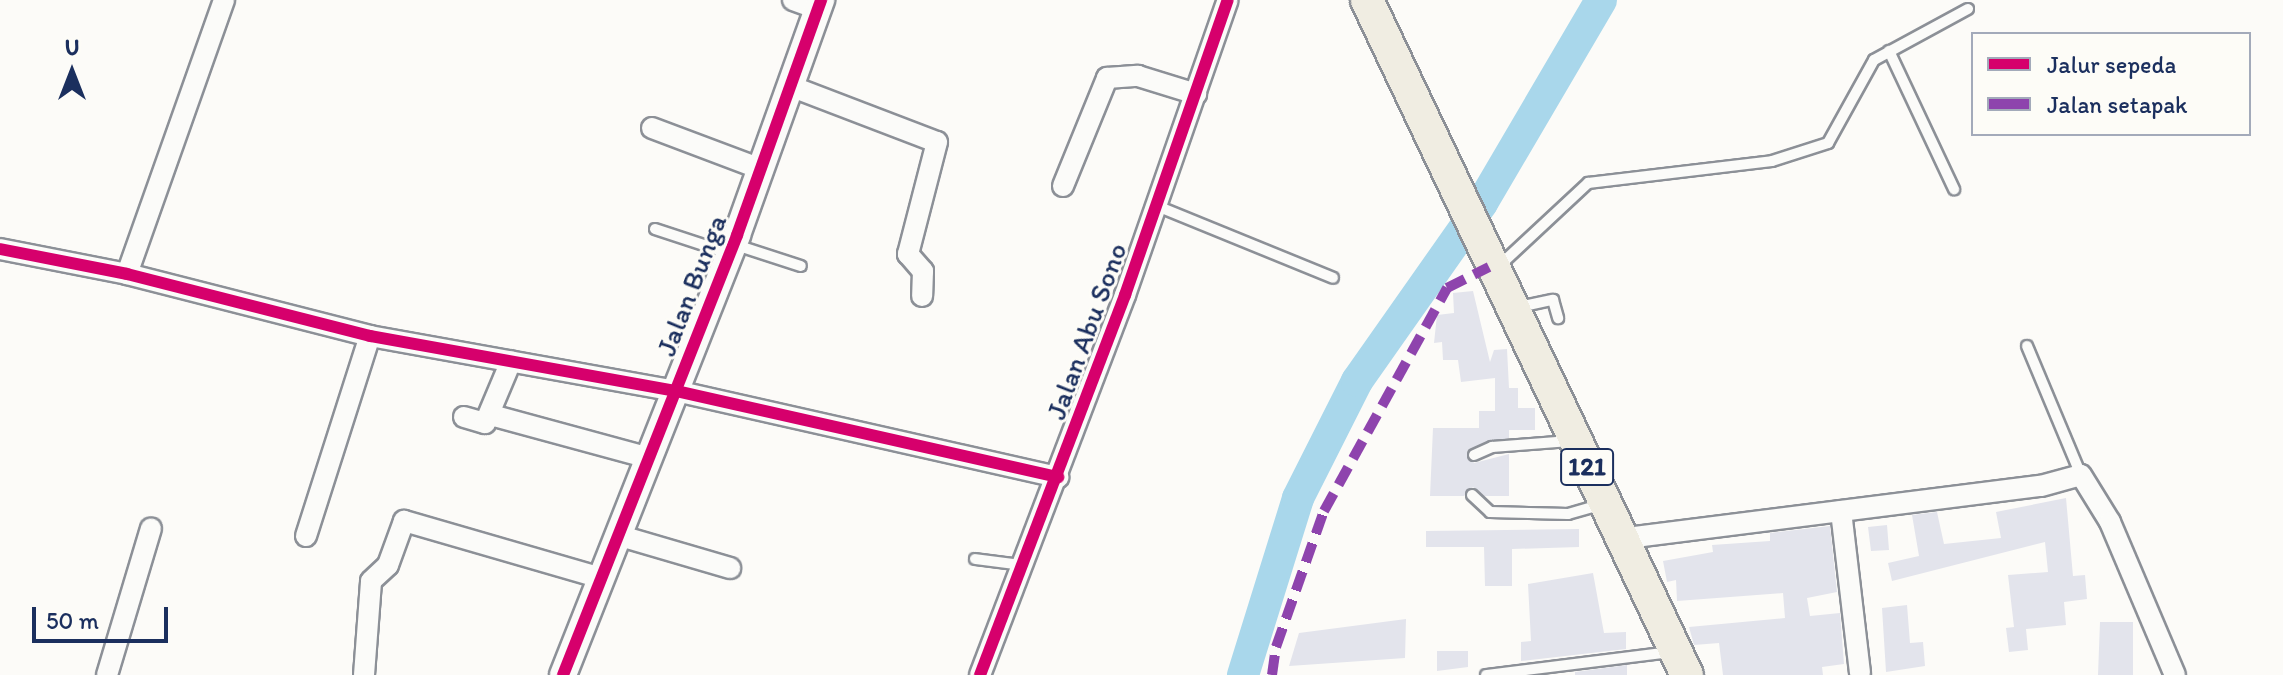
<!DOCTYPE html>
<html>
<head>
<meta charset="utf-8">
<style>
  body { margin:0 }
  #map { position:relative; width:2283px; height:675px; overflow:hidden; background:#fcfbf8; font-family:Itim,sans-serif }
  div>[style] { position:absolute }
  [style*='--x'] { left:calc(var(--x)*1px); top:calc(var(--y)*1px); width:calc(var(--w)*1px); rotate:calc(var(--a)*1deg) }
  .river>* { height:32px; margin:-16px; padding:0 16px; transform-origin:16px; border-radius:16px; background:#a9d7eb }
  .building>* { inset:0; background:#e3e4ec }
  .roads { filter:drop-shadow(2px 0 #8c9097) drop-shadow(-2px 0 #8c9097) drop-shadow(0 2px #8c9097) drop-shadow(0 -2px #8c9097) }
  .service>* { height:10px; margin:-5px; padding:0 5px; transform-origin:5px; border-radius:5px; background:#fbfbf9 }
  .minor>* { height:20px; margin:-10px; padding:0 10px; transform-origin:10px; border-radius:10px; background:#fbfbf9 }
  .tertiary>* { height:26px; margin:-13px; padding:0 13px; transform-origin:13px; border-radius:13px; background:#fbfbf9 }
  .primary>* { height:32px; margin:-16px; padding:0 16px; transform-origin:16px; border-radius:16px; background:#f0ede2 }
  .quiet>* { height:10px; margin-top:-5px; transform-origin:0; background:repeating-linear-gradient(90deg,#8e44ad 0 20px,transparent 0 30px) }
  .cycleway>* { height:12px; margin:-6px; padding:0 6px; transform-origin:6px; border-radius:6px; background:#d6006c }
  span { translate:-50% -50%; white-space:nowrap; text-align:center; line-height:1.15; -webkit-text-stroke:6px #fdfcf7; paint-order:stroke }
  .shield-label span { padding:2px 6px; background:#fdfcf7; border:2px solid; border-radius:6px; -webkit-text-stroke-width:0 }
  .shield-label { font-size:26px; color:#1b2f5e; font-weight:700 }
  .street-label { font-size:28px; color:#1b2f5e }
  .legend { position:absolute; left:1971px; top:32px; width:280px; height:104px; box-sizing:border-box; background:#fdfcf7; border:2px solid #a3aaba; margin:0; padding:10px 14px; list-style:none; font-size:24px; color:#1b2f5e }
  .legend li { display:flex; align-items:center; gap:16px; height:40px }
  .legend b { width:40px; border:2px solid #a3aaba }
  .north { position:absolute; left:32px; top:32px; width:80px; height:80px; -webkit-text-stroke:6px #fdfcf7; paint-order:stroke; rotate:0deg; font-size:22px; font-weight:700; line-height:32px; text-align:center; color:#1b2f5e }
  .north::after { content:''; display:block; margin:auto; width:28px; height:36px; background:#1b2f5e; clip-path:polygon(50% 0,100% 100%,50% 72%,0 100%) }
  .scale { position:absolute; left:32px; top:607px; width:136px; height:36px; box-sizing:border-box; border:4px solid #1b2f5e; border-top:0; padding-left:10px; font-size:24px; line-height:28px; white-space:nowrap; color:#1b2f5e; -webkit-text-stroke:6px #fdfcf7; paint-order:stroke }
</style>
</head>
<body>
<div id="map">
  <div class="river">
    <div style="--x:1243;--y:675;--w:185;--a:-72.7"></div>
    <div style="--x:1298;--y:498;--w:131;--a:-63.2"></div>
    <div style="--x:1357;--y:381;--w:218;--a:-54.9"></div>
    <div style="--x:1482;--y:203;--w:235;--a:-59.6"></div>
  </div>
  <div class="building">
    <div style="clip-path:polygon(1473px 291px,1490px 362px,1494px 350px,1507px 349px,1509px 388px,1518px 388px,1518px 408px,1535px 408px,1535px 430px,1509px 430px,1509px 438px,1467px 451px,1474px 463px,1509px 454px,1509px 496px,1484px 496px,1473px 487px,1464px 496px,1430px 496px,1433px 428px,1479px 428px,1479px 411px,1495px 411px,1495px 378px,1461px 382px,1458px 360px,1443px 360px,1442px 342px,1434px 343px,1437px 315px,1454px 313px,1453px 293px)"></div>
    <div style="clip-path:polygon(2066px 498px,2073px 576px,2085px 575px,2087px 599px,2064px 602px,2066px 625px,2026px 629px,2028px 650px,2009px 652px,2006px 628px,2014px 627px,2008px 575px,2048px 572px,2045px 542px,1892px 581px,1888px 563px,1919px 556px,1912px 515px,1937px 512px,1944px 544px,2001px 538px,1996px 512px)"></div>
    <div style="clip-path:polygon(1887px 525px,1889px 550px,1871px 551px,1868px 527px)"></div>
    <div style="clip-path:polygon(1830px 526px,1837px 592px,1807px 598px,1810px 616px,1840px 613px,1844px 664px,1822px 667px,1823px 675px,1723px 675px,1719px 643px,1694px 645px,1689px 627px,1785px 618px,1783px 593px,1677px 601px,1676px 580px,1667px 582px,1663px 561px,1713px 552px,1712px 545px,1770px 541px,1770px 533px)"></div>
    <div style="clip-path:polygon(1579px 529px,1579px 547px,1512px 549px,1512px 586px,1485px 586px,1484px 547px,1426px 547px,1426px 531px)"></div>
    <div style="clip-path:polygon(1593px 573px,1604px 633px,1626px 632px,1626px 649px,1521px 661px,1521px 642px,1531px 641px,1528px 584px)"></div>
    <div style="clip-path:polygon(1907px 605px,1910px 643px,1923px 642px,1925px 666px,1886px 672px,1882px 608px)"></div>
    <div style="clip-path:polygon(1406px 619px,1405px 658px,1289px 666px,1299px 633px)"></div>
    <div style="clip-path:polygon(2100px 622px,2133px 622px,2133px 675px,2098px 675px)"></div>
    <div style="clip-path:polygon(1437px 651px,1468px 651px,1468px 667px,1437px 671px)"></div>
    <div style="clip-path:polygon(1627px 665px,1627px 675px,1575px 675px,1575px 672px)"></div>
  </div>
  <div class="roads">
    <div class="service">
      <div style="--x:1889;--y:51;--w:153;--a:64.8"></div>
      <div style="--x:1157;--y:206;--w:190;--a:22.2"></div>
      <div style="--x:655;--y:229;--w:77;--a:18.2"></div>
      <div style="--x:736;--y:245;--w:68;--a:17.9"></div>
      <div style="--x:1499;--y:266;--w:122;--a:-43"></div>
      <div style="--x:1588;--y:183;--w:185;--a:-6.8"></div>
      <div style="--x:1772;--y:161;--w:59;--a:-17.8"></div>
      <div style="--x:1828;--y:143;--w:95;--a:-61"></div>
      <div style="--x:1874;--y:60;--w:107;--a:-28.5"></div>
      <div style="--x:1519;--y:307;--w:35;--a:-12"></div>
      <div style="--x:1553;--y:300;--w:19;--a:74"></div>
      <div style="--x:2027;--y:346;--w:140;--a:67.3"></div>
      <div style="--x:1474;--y:455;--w:20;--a:-24"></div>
      <div style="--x:1492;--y:447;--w:78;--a:-4.4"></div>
      <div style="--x:1472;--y:495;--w:25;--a:43"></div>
      <div style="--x:1490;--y:512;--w:78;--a:1.5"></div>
      <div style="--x:1568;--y:514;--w:35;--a:-16"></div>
      <div style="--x:975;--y:559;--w:47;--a:7.3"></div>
      <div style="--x:1486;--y:675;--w:185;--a:-7.1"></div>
    </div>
    <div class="minor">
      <div style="--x:793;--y:0;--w:27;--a:20"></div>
      <div style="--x:790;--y:86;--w:157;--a:20.9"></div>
      <div style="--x:937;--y:142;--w:116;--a:104.5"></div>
      <div style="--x:908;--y:254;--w:23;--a:49"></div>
      <div style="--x:923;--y:271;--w:25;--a:92"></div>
      <div style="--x:652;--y:128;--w:116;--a:20.6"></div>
      <div style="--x:1063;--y:186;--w:117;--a:-67.8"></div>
      <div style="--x:1107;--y:78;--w:31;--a:-4"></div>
      <div style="--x:1138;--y:76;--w:61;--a:17.2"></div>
      <div style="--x:0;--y:249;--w:129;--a:11.1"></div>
      <div style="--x:127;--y:274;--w:251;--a:14.3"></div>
      <div style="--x:370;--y:336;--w:311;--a:10.2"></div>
      <div style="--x:676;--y:391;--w:392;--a:12.7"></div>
      <div style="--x:127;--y:274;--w:291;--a:-70.5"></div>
      <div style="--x:491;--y:415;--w:164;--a:15.2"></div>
      <div style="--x:464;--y:417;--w:22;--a:16"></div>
      <div style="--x:485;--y:423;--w:67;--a:-67.2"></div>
      <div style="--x:1841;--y:511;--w:163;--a:83.3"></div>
      <div style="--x:617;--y:535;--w:118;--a:16.3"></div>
      <div style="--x:306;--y:536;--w:210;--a:-72.3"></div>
      <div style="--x:1619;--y:539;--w:425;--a:-7.2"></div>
      <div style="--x:2041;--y:486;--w:41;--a:-15.4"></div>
      <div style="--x:2081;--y:475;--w:55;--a:58.3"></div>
      <div style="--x:2110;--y:522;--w:166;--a:67"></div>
      <div style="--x:107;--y:675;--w:153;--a:-73.3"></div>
      <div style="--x:364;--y:675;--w:94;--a:-85.7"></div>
      <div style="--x:371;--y:581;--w:23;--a:-43"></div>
      <div style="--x:388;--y:565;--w:47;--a:-70"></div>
      <div style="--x:404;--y:521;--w:202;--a:16.1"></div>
      <div style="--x:980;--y:675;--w:407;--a:-69.1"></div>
      <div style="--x:1125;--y:295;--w:312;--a:-70.8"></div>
    </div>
    <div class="tertiary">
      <div style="--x:563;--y:675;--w:473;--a:-68.4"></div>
      <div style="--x:737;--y:235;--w:250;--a:-70.3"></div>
    </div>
    <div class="primary">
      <div style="--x:1367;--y:0;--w:747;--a:64.64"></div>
    </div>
  </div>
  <div class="quiet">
    <div style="--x:1272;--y:675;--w:28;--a:-82"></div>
    <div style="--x:1276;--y:647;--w:144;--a:-70.6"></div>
    <div style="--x:1324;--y:511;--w:255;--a:-61.1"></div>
    <div style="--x:1447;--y:288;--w:47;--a:-26.6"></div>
  </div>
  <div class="cycleway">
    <div style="--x:0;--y:249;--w:129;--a:11.1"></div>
    <div style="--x:127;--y:274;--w:251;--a:14.3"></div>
    <div style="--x:370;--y:336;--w:311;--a:10.2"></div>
    <div style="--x:676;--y:391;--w:392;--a:12.7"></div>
    <div style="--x:563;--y:675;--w:473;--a:-68.4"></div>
    <div style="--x:737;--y:235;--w:250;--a:-70.3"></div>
    <div style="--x:980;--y:675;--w:407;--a:-69.1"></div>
    <div style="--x:1125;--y:295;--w:312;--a:-70.8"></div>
  </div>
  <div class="shield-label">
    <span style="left:1587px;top:467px">121</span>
  </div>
  <div class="street-label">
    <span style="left:691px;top:285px;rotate:-69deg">Jalan Bunga</span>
    <span style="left:1086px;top:331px;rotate:-70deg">Jalan Abu Sono</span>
  </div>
  <ul class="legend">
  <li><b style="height:10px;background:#d6006c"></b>Jalur sepeda</li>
  <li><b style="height:10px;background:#8e44ad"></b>Jalan setapak</li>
  </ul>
  <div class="north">U</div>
  <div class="scale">50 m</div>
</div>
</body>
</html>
